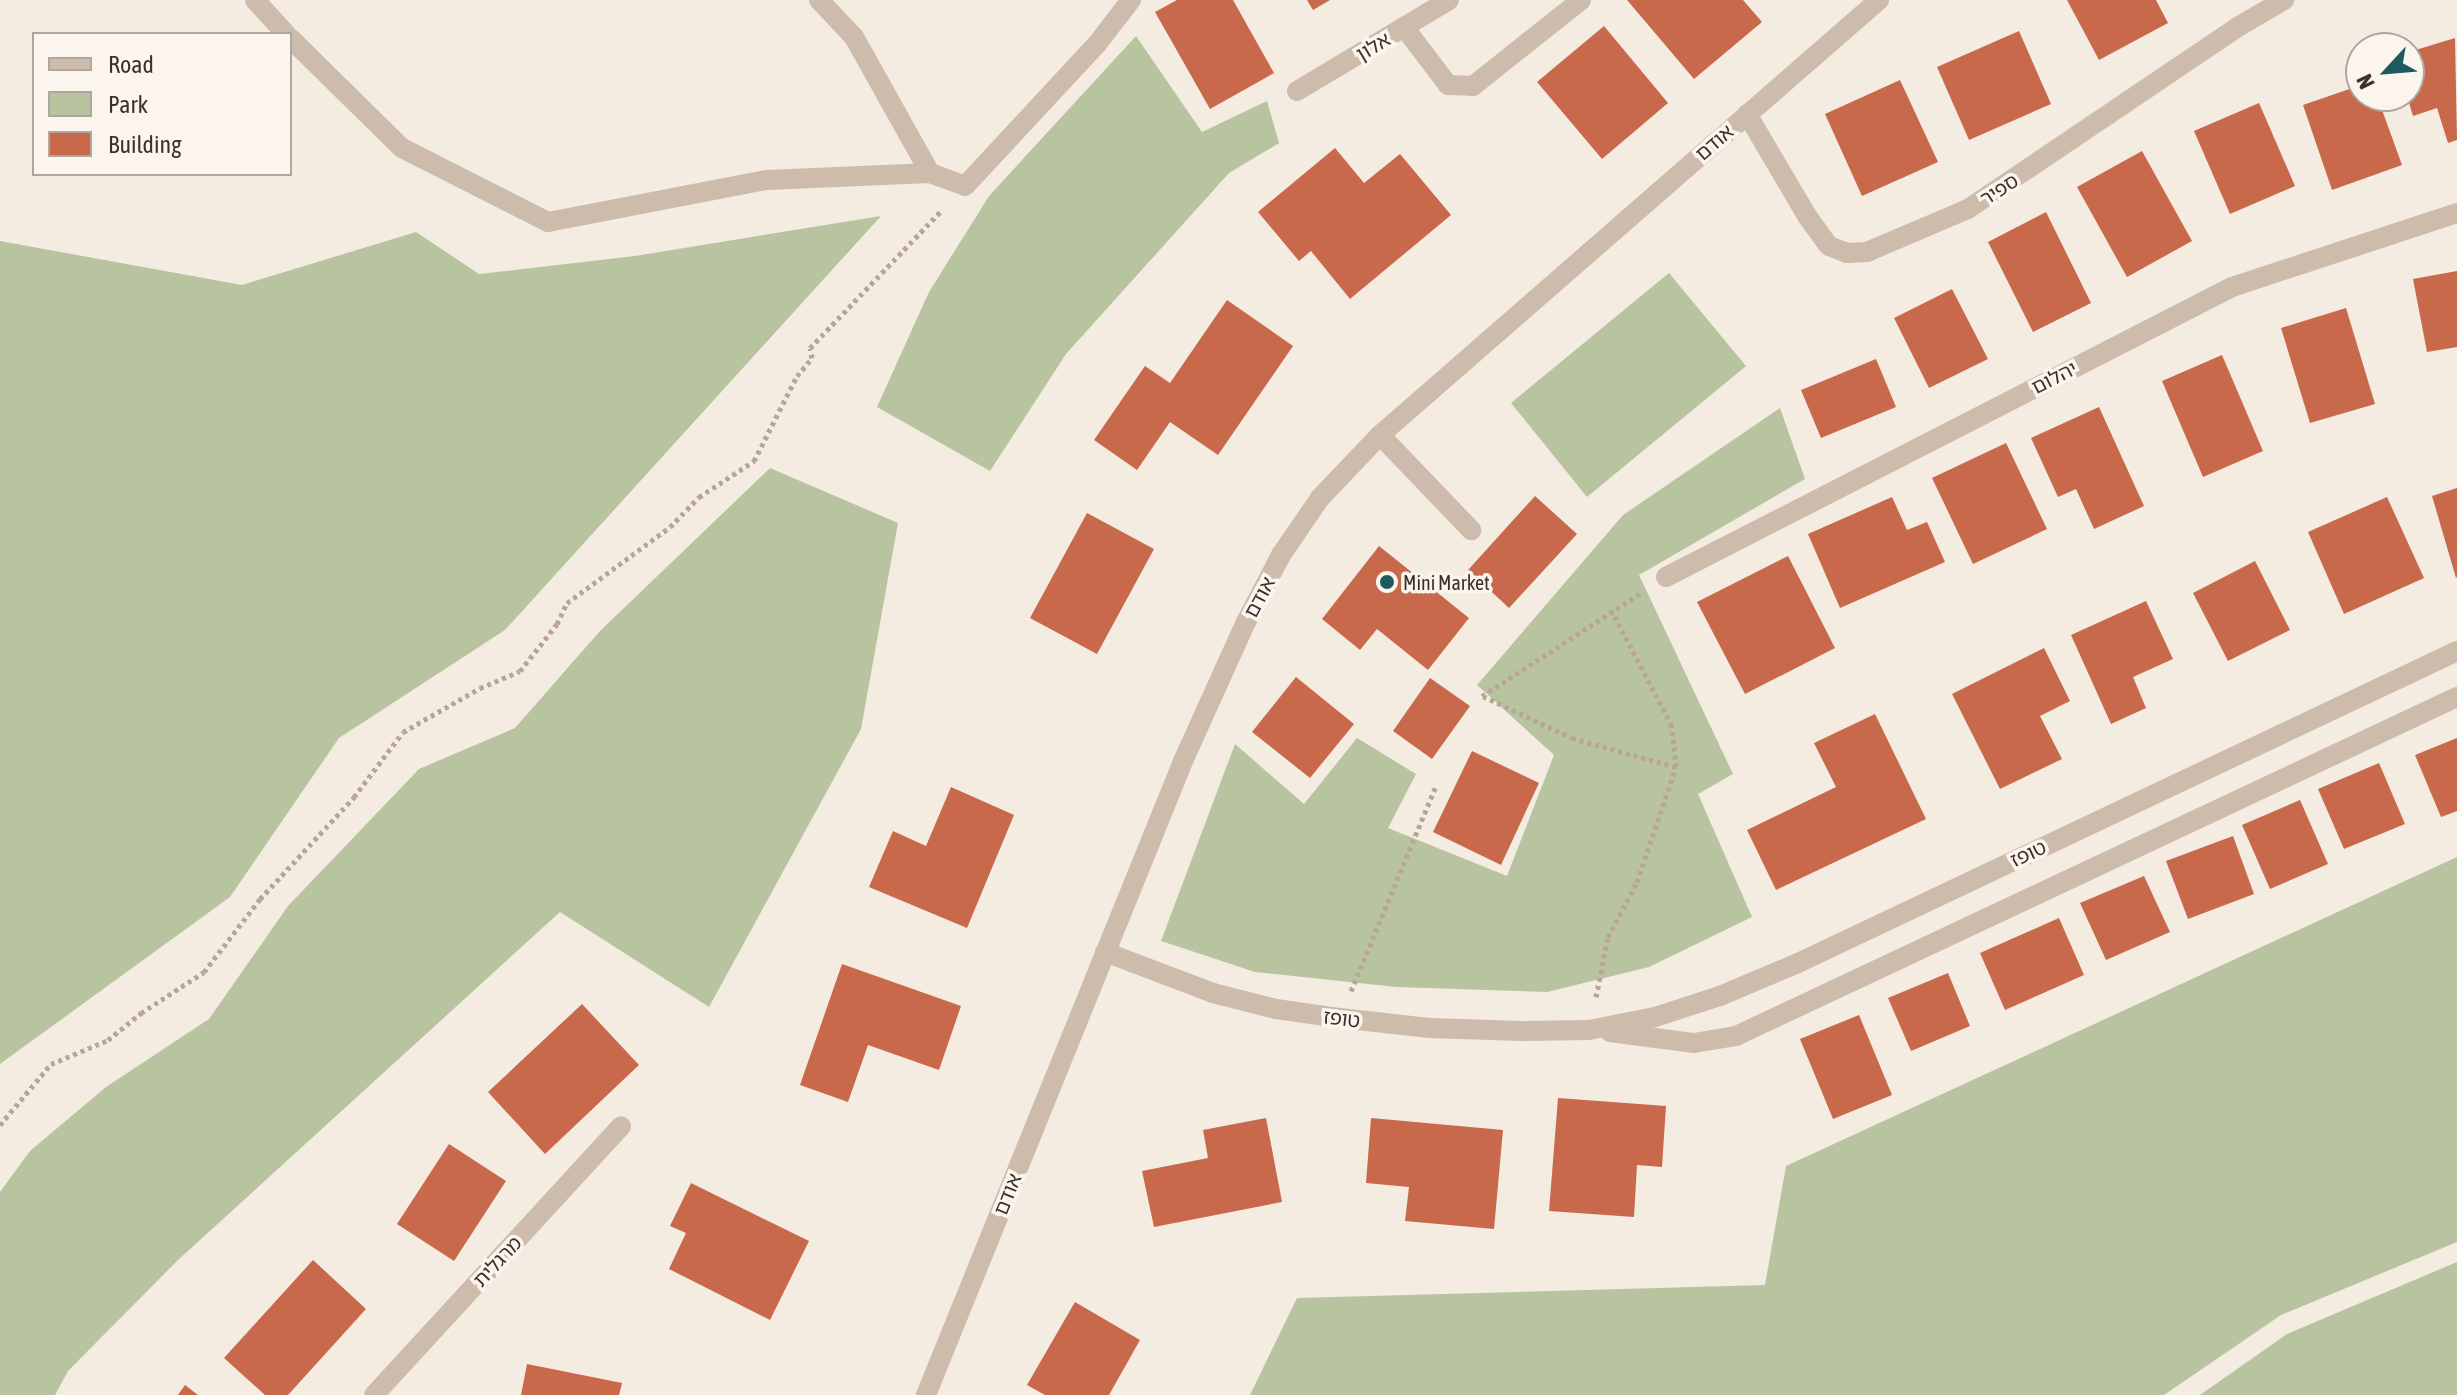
<!DOCTYPE html>
<html>
<head>
<meta charset="utf-8">
<style>
  body { margin:0 }
  #map { position:relative; width:2457px; height:1395px; overflow:hidden; background:#f4ebe1; font-family:"Asap Condensed","Noto Sans Hebrew",sans-serif }
  div>[style] { position:absolute }
  [style*='--x'] { left:calc(var(--x)*1px); top:calc(var(--y)*1px); width:calc(var(--w)*1px); rotate:calc(var(--a)*1deg) }
  .green>* { inset:0; background:#b8c4a0 }
  .building>* { inset:0; background:#c8694b }
  .path>* { height:5px; margin-top:-2.5px; transform-origin:0; background:repeating-linear-gradient(90deg,#b9a596 0 4px,transparent 0 8px) }
  .service>* { height:20px; margin:-10px; padding:0 10px; transform-origin:10px; border-radius:10px; background:#cdbbac }
  .minor>* { height:20px; margin:-10px; padding:0 10px; transform-origin:10px; border-radius:10px; background:#cdbbac }
  .dots>* { width:22px; height:22px; translate:-50% -50%; box-sizing:border-box; border:4px solid #fbf5ee; border-radius:50% }
  span { translate:-50% -50%; white-space:nowrap; text-align:center; line-height:1.15; -webkit-text-stroke:7px #fbf5ee; paint-order:stroke }
  .street-label { font-size:20px; color:#3b302b }
  .poi-label { font-size:20px; color:#3b302b }
  .left { translate:0 -50%; text-align:left }
  .legend { position:absolute; left:32px; top:32px; width:260px; height:144px; box-sizing:border-box; background:#fbf5ee; border:2px solid #aea6a0; margin:0; padding:10px 14px; list-style:none; font-size:24px; color:#3b302b }
  .legend li { display:flex; align-items:center; gap:16px; height:40px }
  .legend b { width:40px; border:2px solid #aea6a0 }
  .north { position:absolute; left:2345px; top:32px; width:80px; height:80px; box-sizing:border-box; background:#fbf5ee; border:2px solid #aea6a0; border-radius:50%; rotate:244deg; font-size:22px; font-weight:700; line-height:32px; text-align:center; color:#3b302b }
  .north::after { content:''; display:block; margin:auto; width:28px; height:36px; background:#1f5a5e; clip-path:polygon(50% 0,100% 100%,50% 72%,0 100%) }
</style>
</head>
<body>
<div id="map">
  <div class="green">
    <div style="clip-path:polygon(1136px 36px,1202px 132px,1267px 101px,1279px 143px,1229px 173px,1066px 354px,990px 471px,877px 407px,929px 292px,989px 196px)"></div>
    <div style="clip-path:polygon(881px 216px,505px 630px,339px 738px,230px 897px,0 1064px,0 241px,242px 285px,416px 232px,479px 274px,635px 256px)"></div>
    <div style="clip-path:polygon(1669px 273px,1746px 366px,1587px 497px,1511px 403px)"></div>
    <div style="clip-path:polygon(1780px 408px,1805px 479px,1639px 575px,1733px 774px,1698px 794px,1752px 917px,1649px 967px,1547px 992px,1396px 987px,1255px 972px,1161px 941px,1235px 744px,1304px 804px,1357px 738px,1416px 774px,1388px 828px,1507px 876px,1554px 755px,1477px 685px,1623px 515px)"></div>
    <div style="clip-path:polygon(770px 468px,898px 523px,861px 729px,709px 1007px,560px 912px,178px 1260px,68px 1371px,55px 1395px,0 1395px,0 1192px,30px 1151px,106px 1087px,209px 1019px,288px 906px,419px 769px,515px 728px,600px 631px)"></div>
    <div style="clip-path:polygon(2457px 857px,2457px 1242px,2281px 1315px,2164px 1395px,1250px 1395px,1297px 1298px,1765px 1285px,1786px 1166px)"></div>
    <div style="clip-path:polygon(2457px 1262px,2457px 1395px,2200px 1395px,2287px 1334px)"></div>
  </div>
  <div class="building">
    <div style="clip-path:polygon(1177px 0,1233px 0,1274px 73px,1210px 109px,1155px 12px)"></div>
    <div style="clip-path:polygon(1307px 0,1330px 0,1313px 10px)"></div>
    <div style="clip-path:polygon(1627px 0,1743px 0,1762px 22px,1694px 79px)"></div>
    <div style="clip-path:polygon(2067px 0,2156px 0,2168px 23px,2099px 60px)"></div>
    <div style="clip-path:polygon(1604px 26px,1668px 103px,1602px 159px,1537px 82px)"></div>
    <div style="clip-path:polygon(2019px 31px,2051px 104px,1969px 140px,1937px 67px)"></div>
    <div style="clip-path:polygon(2455px 38px,2457px 140px,2448px 143px,2437px 108px,2413px 116px,2407px 96px,2409px 52px)"></div>
    <div style="clip-path:polygon(1900px 80px,1938px 162px,1862px 196px,1825px 114px)"></div>
    <div style="clip-path:polygon(2361px 85px,2361px 96px,2377px 96px,2402px 165px,2332px 190px,2303px 105px)"></div>
    <div style="clip-path:polygon(2259px 103px,2295px 186px,2230px 214px,2194px 131px)"></div>
    <div style="clip-path:polygon(1335px 148px,1364px 183px,1400px 154px,1451px 215px,1350px 299px,1311px 251px,1299px 261px,1258px 212px)"></div>
    <div style="clip-path:polygon(2142px 151px,2192px 241px,2127px 277px,2077px 187px)"></div>
    <div style="clip-path:polygon(2046px 212px,2091px 303px,2033px 332px,1988px 242px)"></div>
    <div style="clip-path:polygon(2457px 271px,2457px 347px,2427px 352px,2413px 279px)"></div>
    <div style="clip-path:polygon(1952px 289px,1988px 359px,1929px 388px,1894px 318px)"></div>
    <div style="clip-path:polygon(1227px 300px,1293px 346px,1218px 455px,1170px 422px,1137px 470px,1094px 440px,1145px 366px,1170px 383px)"></div>
    <div style="clip-path:polygon(2346px 308px,2375px 404px,2310px 423px,2281px 328px)"></div>
    <div style="clip-path:polygon(2222px 355px,2263px 451px,2203px 477px,2162px 381px)"></div>
    <div style="clip-path:polygon(1876px 359px,1896px 407px,1821px 438px,1801px 390px)"></div>
    <div style="clip-path:polygon(2099px 407px,2144px 506px,2094px 529px,2076px 489px,2058px 497px,2031px 438px)"></div>
    <div style="clip-path:polygon(2006px 443px,2047px 529px,1973px 564px,1932px 478px)"></div>
    <div style="clip-path:polygon(2457px 488px,2457px 577px,2456px 578px,2432px 496px)"></div>
    <div style="clip-path:polygon(1535px 496px,1577px 534px,1509px 608px,1468px 570px)"></div>
    <div style="clip-path:polygon(1892px 497px,1907px 530px,1927px 522px,1945px 562px,1840px 608px,1808px 534px)"></div>
    <div style="clip-path:polygon(2387px 497px,2424px 578px,2344px 614px,2308px 532px)"></div>
    <div style="clip-path:polygon(1087px 513px,1154px 549px,1097px 654px,1030px 618px)"></div>
    <div style="clip-path:polygon(1379px 546px,1469px 618px,1428px 670px,1377px 629px,1360px 650px,1322px 619px)"></div>
    <div style="clip-path:polygon(1788px 556px,1835px 648px,1745px 694px,1697px 602px)"></div>
    <div style="clip-path:polygon(2255px 561px,2290px 630px,2228px 661px,2193px 593px)"></div>
    <div style="clip-path:polygon(2146px 601px,2173px 659px,2133px 677px,2146px 708px,2111px 724px,2071px 635px)"></div>
    <div style="clip-path:polygon(2044px 648px,2070px 701px,2040px 716px,2062px 759px,2000px 789px,1952px 694px)"></div>
    <div style="clip-path:polygon(1296px 677px,1354px 724px,1310px 778px,1252px 732px)"></div>
    <div style="clip-path:polygon(1430px 678px,1470px 706px,1432px 759px,1393px 731px)"></div>
    <div style="clip-path:polygon(1875px 714px,1926px 819px,1776px 890px,1747px 830px,1836px 787px,1814px 743px)"></div>
    <div style="clip-path:polygon(2457px 738px,2457px 811px,2441px 817px,2415px 755px)"></div>
    <div style="clip-path:polygon(1472px 751px,1539px 783px,1501px 865px,1433px 832px)"></div>
    <div style="clip-path:polygon(2379px 763px,2405px 824px,2344px 849px,2318px 789px)"></div>
    <div style="clip-path:polygon(951px 787px,1014px 815px,967px 928px,869px 887px,893px 831px,926px 846px)"></div>
    <div style="clip-path:polygon(2300px 800px,2328px 864px,2270px 889px,2242px 825px)"></div>
    <div style="clip-path:polygon(2233px 836px,2254px 894px,2188px 919px,2166px 861px)"></div>
    <div style="clip-path:polygon(2144px 876px,2170px 932px,2106px 960px,2080px 903px)"></div>
    <div style="clip-path:polygon(2059px 918px,2084px 975px,2005px 1010px,1980px 953px)"></div>
    <div style="clip-path:polygon(842px 964px,961px 1006px,939px 1070px,868px 1045px,848px 1102px,800px 1085px)"></div>
    <div style="clip-path:polygon(1948px 973px,1970px 1026px,1911px 1051px,1888px 998px)"></div>
    <div style="clip-path:polygon(582px 1004px,639px 1065px,545px 1154px,488px 1092px)"></div>
    <div style="clip-path:polygon(1859px 1015px,1892px 1095px,1833px 1119px,1800px 1039px)"></div>
    <div style="clip-path:polygon(1558px 1098px,1666px 1106px,1662px 1167px,1637px 1165px,1634px 1217px,1549px 1211px)"></div>
    <div style="clip-path:polygon(1266px 1118px,1282px 1202px,1154px 1227px,1142px 1171px,1208px 1158px,1203px 1130px)"></div>
    <div style="clip-path:polygon(1371px 1118px,1503px 1130px,1494px 1229px,1405px 1221px,1409px 1187px,1366px 1183px)"></div>
    <div style="clip-path:polygon(449px 1144px,506px 1181px,454px 1261px,397px 1224px)"></div>
    <div style="clip-path:polygon(691px 1183px,809px 1241px,770px 1320px,669px 1269px,686px 1233px,670px 1226px)"></div>
    <div style="clip-path:polygon(313px 1260px,366px 1309px,288px 1395px,265px 1395px,224px 1358px)"></div>
    <div style="clip-path:polygon(1075px 1302px,1140px 1340px,1109px 1395px,1045px 1395px,1027px 1385px)"></div>
    <div style="clip-path:polygon(527px 1364px,622px 1383px,619px 1395px,521px 1395px)"></div>
    <div style="clip-path:polygon(185px 1385px,198px 1395px,178px 1395px)"></div>
  </div>
  <div class="path">
    <div style="--x:1482;--y:696;--w:192;--a:-32.9"></div>
    <div style="--x:1483;--y:696;--w:98;--a:25.3"></div>
    <div style="--x:1572;--y:738;--w:108;--a:15.6"></div>
    <div style="--x:1351;--y:991;--w:220;--a:-67.5"></div>
    <div style="--x:1596;--y:997;--w:61;--a:-78.7"></div>
    <div style="--x:1608;--y:937;--w:62;--a:-62.2"></div>
    <div style="--x:1637;--y:882;--w:121;--a:-71.3"></div>
    <div style="--x:1676;--y:767;--w:41;--a:-95.6"></div>
    <div style="--x:1672;--y:726;--w:130;--a:-117.6"></div>
    <div style="--x:0;--y:1125;--w:80;--a:-50.1"></div>
    <div style="--x:51;--y:1064;--w:62;--a:-22.8"></div>
    <div style="--x:108;--y:1040;--w:43;--a:-39.3"></div>
    <div style="--x:141;--y:1013;--w:75;--a:-33.1"></div>
    <div style="--x:204;--y:972;--w:92;--a:-52.5"></div>
    <div style="--x:260;--y:899;--w:139;--a:-47.3"></div>
    <div style="--x:354;--y:797;--w:81;--a:-53"></div>
    <div style="--x:403;--y:732;--w:89;--a:-29.7"></div>
    <div style="--x:480;--y:688;--w:43;--a:-23"></div>
    <div style="--x:520;--y:671;--w:60;--a:-51.8"></div>
    <div style="--x:557;--y:624;--w:23;--a:-65"></div>
    <div style="--x:567;--y:603;--w:128;--a:-36.4"></div>
    <div style="--x:670;--y:527;--w:42;--a:-46"></div>
    <div style="--x:699;--y:497;--w:66;--a:-33.2"></div>
    <div style="--x:754;--y:461;--w:95;--a:-63.2"></div>
    <div style="--x:797;--y:376;--w:23;--a:-50"></div>
    <div style="--x:812;--y:358;--w:10;--a:-101"></div>
    <div style="--x:810;--y:348;--w:191;--a:-46.3"></div>
  </div>
  <div class="service">
    <div style="--x:1404;--y:27;--w:73;--a:52.8"></div>
    <div style="--x:1448;--y:85;--w:25;--a:2"></div>
    <div style="--x:1473;--y:86;--w:138;--a:-38.5"></div>
    <div style="--x:1380;--y:435;--w:132;--a:46.2"></div>
  </div>
  <div class="minor">
    <div style="--x:255;--y:0;--w:46;--a:47.6"></div>
    <div style="--x:819;--y:0;--w:51;--a:46.6"></div>
    <div style="--x:854;--y:37;--w:156;--a:60.8"></div>
    <div style="--x:290;--y:38;--w:157;--a:44.5"></div>
    <div style="--x:402;--y:148;--w:164;--a:26.9"></div>
    <div style="--x:548;--y:222;--w:223;--a:-10.9"></div>
    <div style="--x:767;--y:180;--w:163;--a:-2.5"></div>
    <div style="--x:930;--y:173;--w:37;--a:20"></div>
    <div style="--x:965;--y:186;--w:194;--a:-47.1"></div>
    <div style="--x:1097;--y:44;--w:56;--a:-52.3"></div>
    <div style="--x:1297;--y:91;--w:177;--a:-30.9"></div>
    <div style="--x:1747;--y:114;--w:118;--a:59.5"></div>
    <div style="--x:1807;--y:216;--w:37;--a:54"></div>
    <div style="--x:1829;--y:246;--w:19;--a:21"></div>
    <div style="--x:1847;--y:253;--w:20;--a:-3"></div>
    <div style="--x:1867;--y:252;--w:110;--a:-23.1"></div>
    <div style="--x:1968;--y:209;--w:323;--a:-34"></div>
    <div style="--x:2236;--y:28;--w:56;--a:-30.3"></div>
    <div style="--x:1666;--y:577;--w:636;--a:-27.13"></div>
    <div style="--x:2232;--y:287;--w:237;--a:-18.2"></div>
    <div style="--x:1105;--y:952;--w:116;--a:20.8"></div>
    <div style="--x:1213;--y:993;--w:65;--a:14.3"></div>
    <div style="--x:1276;--y:1009;--w:65;--a:8"></div>
    <div style="--x:1340;--y:1018;--w:90;--a:6.4"></div>
    <div style="--x:1429;--y:1028;--w:92;--a:1.9"></div>
    <div style="--x:1521;--y:1031;--w:68;--a:-0.8"></div>
    <div style="--x:1589;--y:1030;--w:67;--a:-11.1"></div>
    <div style="--x:1655;--y:1017;--w:68;--a:-17.9"></div>
    <div style="--x:1720;--y:996;--w:85;--a:-22.9"></div>
    <div style="--x:1798;--y:963;--w:729;--a:-25.33"></div>
    <div style="--x:1610;--y:1032;--w:85;--a:7.5"></div>
    <div style="--x:1694;--y:1043;--w:43;--a:-9.5"></div>
    <div style="--x:1736;--y:1036;--w:797;--a:-25.18"></div>
    <div style="--x:374;--y:1395;--w:365;--a:-47.4"></div>
    <div style="--x:926;--y:1395;--w:686;--a:-67.92"></div>
    <div style="--x:1184;--y:759;--w:150;--a:-65.7"></div>
    <div style="--x:1246;--y:622;--w:76;--a:-62.4"></div>
    <div style="--x:1281;--y:555;--w:69;--a:-55.6"></div>
    <div style="--x:1320;--y:498;--w:87;--a:-46.4"></div>
    <div style="--x:1380;--y:435;--w:662;--a:-41.08"></div>
  </div>
  <div class="dots">
    <div style="left:1387px;top:582px;background:#1f5a5e"></div>
  </div>
  <div class="street-label">
    <span style="left:1373px;top:46px;rotate:-31deg">אלון</span>
    <span style="left:1714px;top:142px;rotate:-41deg">אודם</span>
    <span style="left:1999px;top:189px;rotate:-33deg">ספיר</span>
    <span style="left:2054px;top:377px;rotate:-27deg">יהלום</span>
    <span style="left:1259px;top:597px;rotate:-62deg">אודם</span>
    <span style="left:2028px;top:853px;rotate:-25deg">טופז</span>
    <span style="left:1342px;top:1018px;rotate:7deg">טופז</span>
    <span style="left:1007px;top:1194px;rotate:-68deg">אודם</span>
    <span style="left:497px;top:1261px;rotate:-47deg">מרגלית</span>
  </div>
  <div class="poi-label">
    <span class="left" style="left:1403px;top:582px">Mini Market</span>
  </div>
  <ul class="legend">
  <li><b style="height:10px;background:#cdbbac"></b>Road</li>
  <li><b style="height:22px;background:#b8c4a0"></b>Park</li>
  <li><b style="height:22px;background:#c8694b"></b>Building</li>
  </ul>
  <div class="north">N</div>
</div>
</body>
</html>
